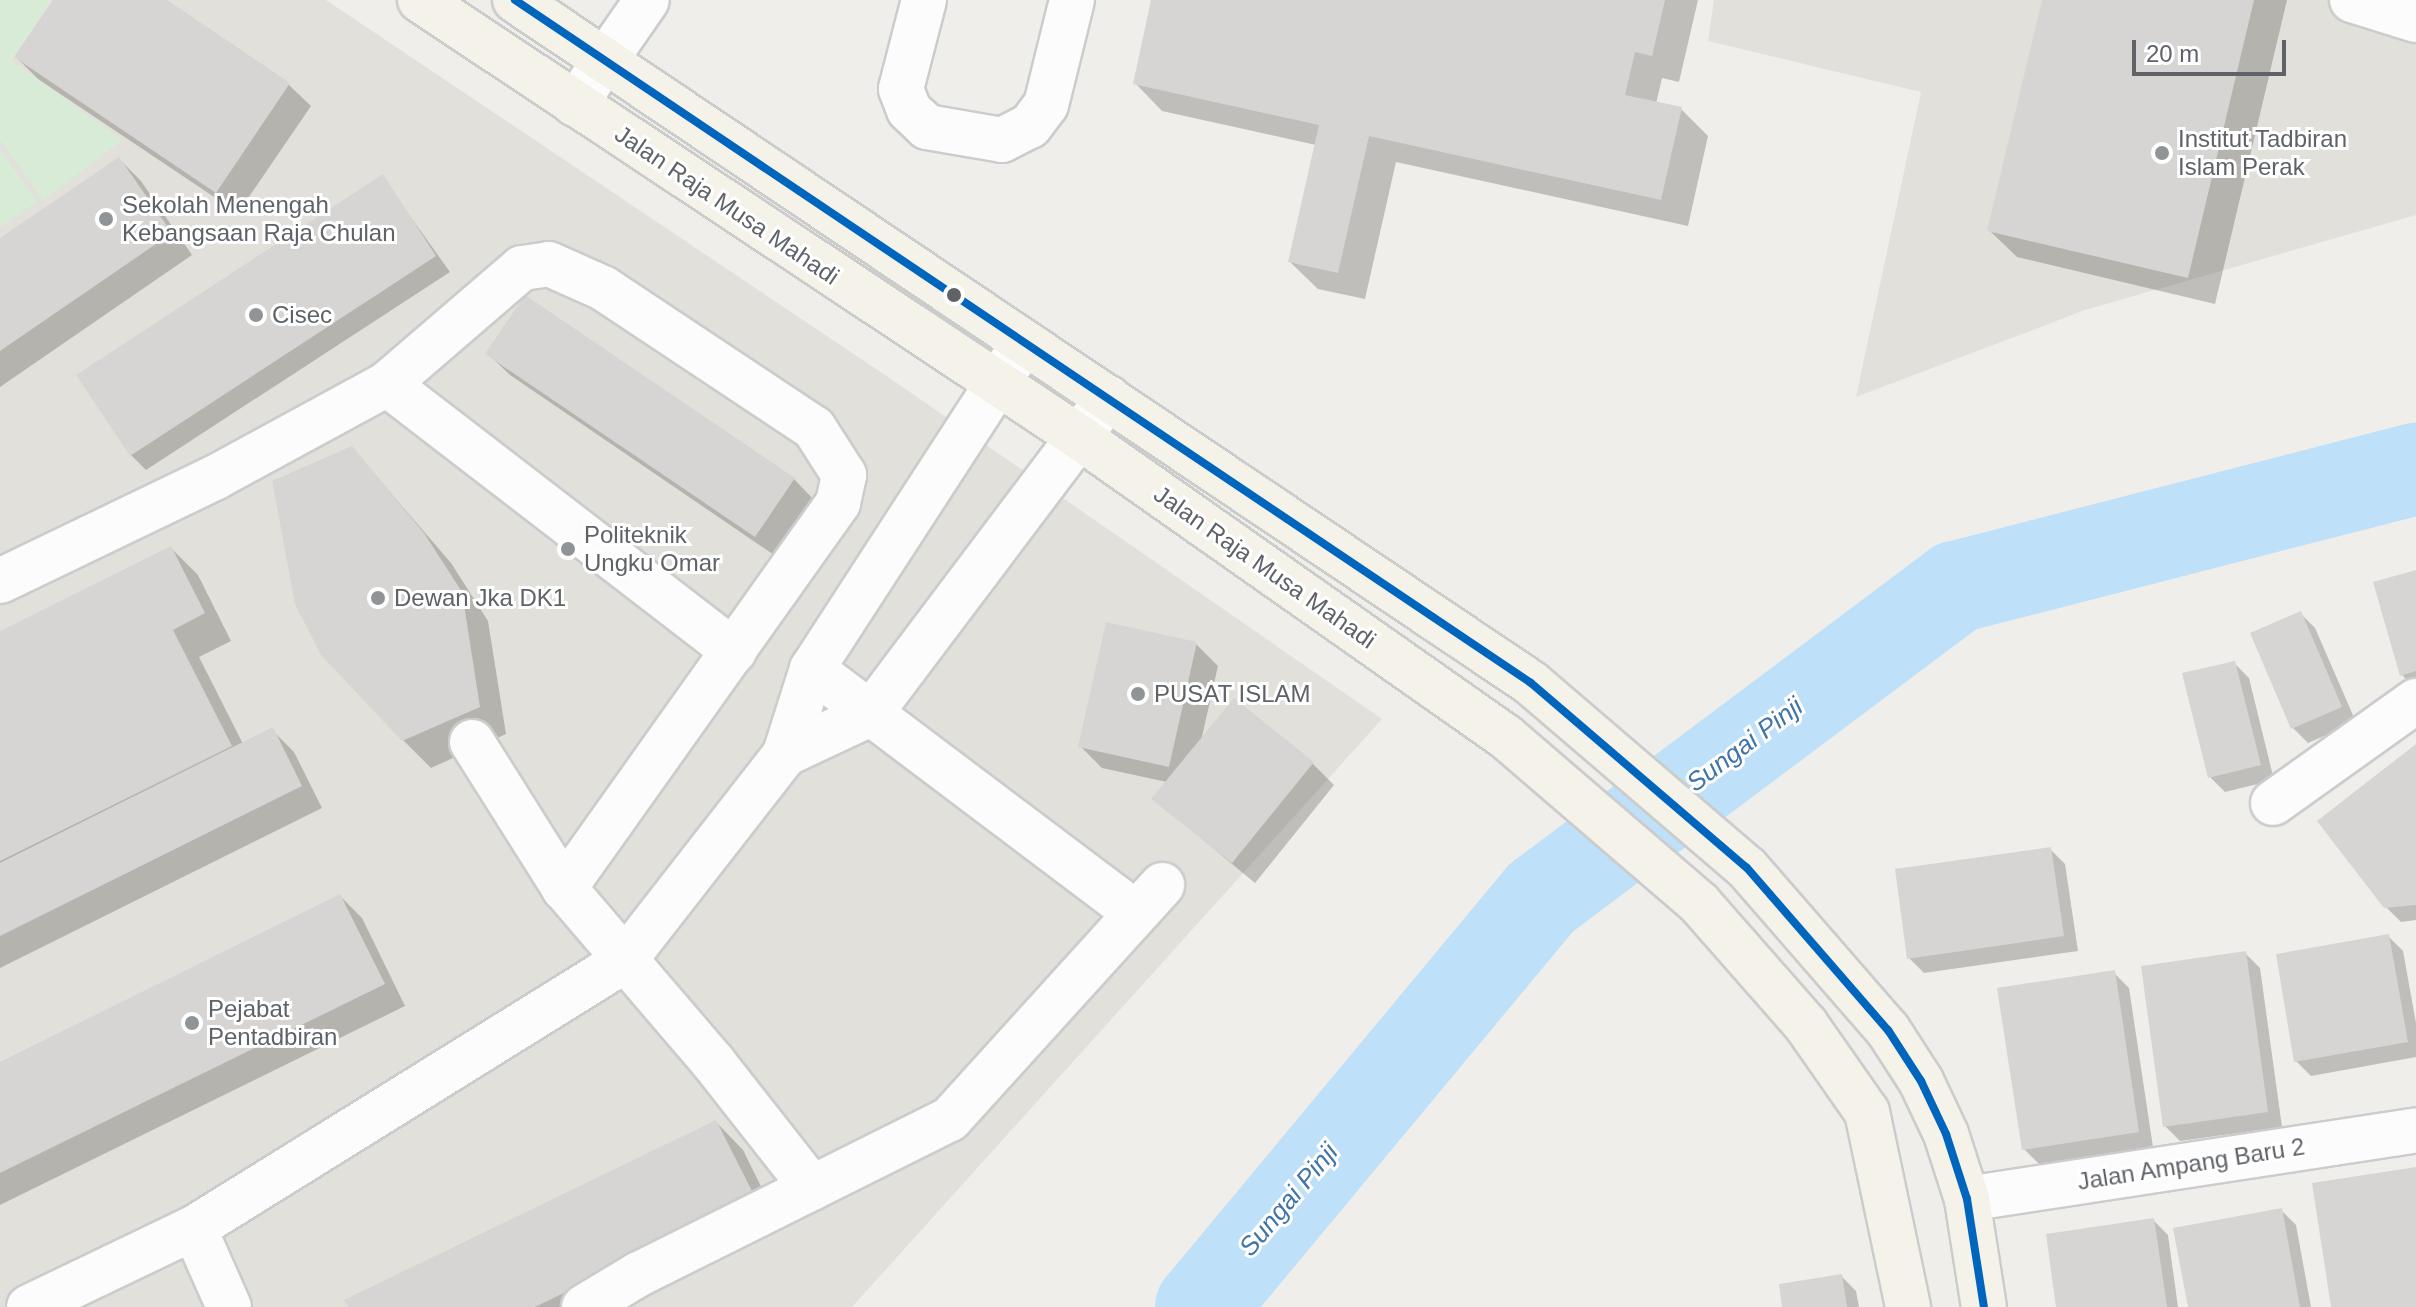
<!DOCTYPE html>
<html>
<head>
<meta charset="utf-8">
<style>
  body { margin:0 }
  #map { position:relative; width:2416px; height:1307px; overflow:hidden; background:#efeeea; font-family:Helvetica,sans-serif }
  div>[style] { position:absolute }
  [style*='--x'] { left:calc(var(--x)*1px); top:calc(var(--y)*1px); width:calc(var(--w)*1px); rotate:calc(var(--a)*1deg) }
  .education>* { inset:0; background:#e2e0da }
  .green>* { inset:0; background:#d8ebd6 }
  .shadow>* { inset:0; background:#0003 }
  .river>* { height:92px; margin:-46px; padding:0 46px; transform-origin:46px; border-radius:46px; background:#bfe0f9 }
  .building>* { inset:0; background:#d6d5d3 }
  .roads { filter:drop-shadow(2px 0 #cbcccc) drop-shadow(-2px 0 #cbcccc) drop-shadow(0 2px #cbcccc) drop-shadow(0 -2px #cbcccc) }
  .minor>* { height:44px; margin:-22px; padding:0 22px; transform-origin:22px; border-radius:22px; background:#fdfcfc }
  .major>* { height:44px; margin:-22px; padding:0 22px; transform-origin:22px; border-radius:22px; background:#f4f2e9 }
  .bus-1>* { height:8px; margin:-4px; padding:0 4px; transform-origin:4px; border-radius:4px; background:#0065bd }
  .dots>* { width:22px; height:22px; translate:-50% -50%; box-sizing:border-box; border:4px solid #fff; border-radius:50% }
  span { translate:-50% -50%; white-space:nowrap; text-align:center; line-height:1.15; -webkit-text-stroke:6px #fff; paint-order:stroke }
  .poi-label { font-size:24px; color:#5f6368 }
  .left { translate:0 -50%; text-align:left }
  .street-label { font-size:24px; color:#5f6368 }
  .water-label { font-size:26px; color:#4174aa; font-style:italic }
  .scale { position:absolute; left:2132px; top:40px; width:154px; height:36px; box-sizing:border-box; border:4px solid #5f6368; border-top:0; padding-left:10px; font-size:24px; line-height:28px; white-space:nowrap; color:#5f6368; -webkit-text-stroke:6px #fff; paint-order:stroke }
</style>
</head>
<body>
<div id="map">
  <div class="education">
    <div style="clip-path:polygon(0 0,326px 0,891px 379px,1382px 719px,852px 1307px,0 1307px)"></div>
    <div style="clip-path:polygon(1714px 0,2416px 0,2416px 215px,2085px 310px,1856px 397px,1921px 92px,1708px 41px)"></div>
  </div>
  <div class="green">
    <div style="clip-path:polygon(0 0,52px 0,12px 61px,123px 140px,43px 200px,0 140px)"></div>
    <div style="clip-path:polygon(0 149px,37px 202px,0 227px)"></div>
  </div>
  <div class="shadow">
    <div style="clip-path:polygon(55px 0,163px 0,289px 85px,311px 106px,238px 213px,38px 79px,16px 57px)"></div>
    <div style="clip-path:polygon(1153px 0,1698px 0,1679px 82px,1662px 78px,1656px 104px,1681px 109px,1708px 136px,1688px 226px,1396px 162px,1365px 299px,1318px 289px,1290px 262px,1316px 145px,1162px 111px,1135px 83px)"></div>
    <div style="clip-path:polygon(2044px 0,2287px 0,2215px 304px,2017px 257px,1989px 230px)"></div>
    <div style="clip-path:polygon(119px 159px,141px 181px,192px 255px,0 387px,0 241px)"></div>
    <div style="clip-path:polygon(382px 177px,450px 272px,146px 470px,131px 455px)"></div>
    <div style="clip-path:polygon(488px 354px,794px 479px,815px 501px,777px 557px,510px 375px)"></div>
    <div style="clip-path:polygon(352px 448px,451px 563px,488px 621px,506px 734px,431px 768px,403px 740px)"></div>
    <div style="clip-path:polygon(171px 548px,198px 575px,231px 641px,199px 657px,243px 744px,272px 730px,294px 752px,322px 808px,0 968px,0 633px)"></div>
    <div style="clip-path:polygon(2416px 572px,2416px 689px,2402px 675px)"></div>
    <div style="clip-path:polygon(2300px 613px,2315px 628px,2356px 722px,2308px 743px,2293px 728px)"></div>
    <div style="clip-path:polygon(1196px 644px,1218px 666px,1201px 741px,1312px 763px,1334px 785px,1255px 883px,1154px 799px,1167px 782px,1102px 768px,1080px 746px)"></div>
    <div style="clip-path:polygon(2234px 663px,2249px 678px,2274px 780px,2225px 792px,2210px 777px)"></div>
    <div style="clip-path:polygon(2416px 747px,2416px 920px,2401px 922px,2386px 907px)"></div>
    <div style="clip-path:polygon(2050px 849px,2065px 864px,2078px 951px,1924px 973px,1909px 958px)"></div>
    <div style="clip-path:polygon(340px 896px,362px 918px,405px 1006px,0 1205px,0 1064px)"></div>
    <div style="clip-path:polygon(2388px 936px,2403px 951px,2416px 1023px,2416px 1057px,2311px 1076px,2296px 1061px)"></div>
    <div style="clip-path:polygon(2245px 953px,2260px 968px,2282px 1127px,2180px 1141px,2165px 1126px)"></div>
    <div style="clip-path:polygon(2114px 973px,2129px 988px,2153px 1147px,2039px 1164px,2024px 1149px)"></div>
    <div style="clip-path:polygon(716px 1122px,743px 1150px,781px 1227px,617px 1307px,350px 1307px)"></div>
    <div style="clip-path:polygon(2281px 1210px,2296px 1225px,2311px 1307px,2190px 1307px)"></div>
    <div style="clip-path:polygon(2153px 1220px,2168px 1235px,2178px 1307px,2058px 1307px)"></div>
    <div style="clip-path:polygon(1841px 1276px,1856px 1291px,1859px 1307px,1784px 1307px)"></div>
  </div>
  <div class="river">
    <div style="--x:1201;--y:1307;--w:532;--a:-50.26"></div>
    <div style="--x:1541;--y:898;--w:519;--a:-36.85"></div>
    <div style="--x:1956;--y:587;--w:475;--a:-14.4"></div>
  </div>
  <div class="building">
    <div style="clip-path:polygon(53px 0,167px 0,290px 83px,216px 193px,14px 57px)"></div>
    <div style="clip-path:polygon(1151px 0,1665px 0,1652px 56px,1635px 52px,1625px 95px,1682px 107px,1661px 200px,1369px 136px,1338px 273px,1288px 262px,1319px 125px,1133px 84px)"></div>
    <div style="clip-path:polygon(2042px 0,2254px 0,2188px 278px,1987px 231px)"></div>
    <div style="clip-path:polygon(119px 157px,172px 233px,0 351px,0 238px)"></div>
    <div style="clip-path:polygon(383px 174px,436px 256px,130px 456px,76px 375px)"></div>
    <div style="clip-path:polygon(525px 295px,795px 478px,755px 537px,485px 354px)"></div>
    <div style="clip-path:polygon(352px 446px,424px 533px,462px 592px,480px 707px,402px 741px,321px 655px,295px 604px,272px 481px)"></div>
    <div style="clip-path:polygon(171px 546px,205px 613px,173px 630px,232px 746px,0 861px,0 631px)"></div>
    <div style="clip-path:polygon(2416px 570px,2416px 671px,2400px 676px,2373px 582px)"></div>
    <div style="clip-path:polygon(2301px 611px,2342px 707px,2291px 729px,2250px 633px)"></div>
    <div style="clip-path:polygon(1106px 622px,1197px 642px,1169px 767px,1078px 747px)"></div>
    <div style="clip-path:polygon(2235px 661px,2261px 765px,2208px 778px,2182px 673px)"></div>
    <div style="clip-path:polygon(1234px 698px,1314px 762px,1232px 863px,1151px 799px)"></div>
    <div style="clip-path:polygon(273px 727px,302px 786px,0 936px,0 863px)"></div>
    <div style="clip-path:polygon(2416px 744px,2416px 905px,2384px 908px,2317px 821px)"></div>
    <div style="clip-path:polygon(2051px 847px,2064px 936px,1907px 959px,1895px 869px)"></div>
    <div style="clip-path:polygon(340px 894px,385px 984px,0 1173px,0 1062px)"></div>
    <div style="clip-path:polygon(2389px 934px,2408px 1042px,2294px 1062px,2276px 954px)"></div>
    <div style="clip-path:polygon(2246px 951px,2268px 1112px,2163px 1127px,2141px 966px)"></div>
    <div style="clip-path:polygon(2115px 970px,2139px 1132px,2022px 1150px,1997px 988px)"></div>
    <div style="clip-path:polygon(716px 1120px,756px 1199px,535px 1307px,348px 1307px,344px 1300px)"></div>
    <div style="clip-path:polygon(2416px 1167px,2416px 1307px,2331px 1307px,2312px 1183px)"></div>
    <div style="clip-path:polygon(2282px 1208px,2300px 1307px,2188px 1307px,2173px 1228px)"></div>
    <div style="clip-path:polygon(2154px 1218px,2167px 1307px,2056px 1307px,2046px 1234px)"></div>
    <div style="clip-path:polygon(1842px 1274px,1847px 1307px,1782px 1307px,1779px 1284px)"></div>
  </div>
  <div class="roads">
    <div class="minor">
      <div style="--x:924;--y:0;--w:92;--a:104.5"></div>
      <div style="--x:901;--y:89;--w:22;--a:69"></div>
      <div style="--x:909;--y:110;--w:25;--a:43"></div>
      <div style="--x:927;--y:127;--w:76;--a:9.8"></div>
      <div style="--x:1002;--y:140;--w:31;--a:-27"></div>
      <div style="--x:1030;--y:126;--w:26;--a:-53"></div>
      <div style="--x:1046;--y:105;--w:108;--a:-76.1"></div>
      <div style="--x:2352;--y:0;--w:67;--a:17.4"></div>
      <div style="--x:575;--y:104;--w:126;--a:-55.3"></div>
      <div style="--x:387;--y:384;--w:438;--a:37.6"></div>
      <div style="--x:0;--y:581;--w:240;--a:-25.7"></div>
      <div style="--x:216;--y:477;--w:195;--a:-28.5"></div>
      <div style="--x:387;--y:384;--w:178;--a:-40.7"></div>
      <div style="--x:522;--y:268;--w:27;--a:-8"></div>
      <div style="--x:549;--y:264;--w:59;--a:24"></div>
      <div style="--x:603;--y:288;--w:253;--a:33.6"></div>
      <div style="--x:814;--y:428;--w:56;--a:57.4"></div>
      <div style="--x:844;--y:475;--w:29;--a:102"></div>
      <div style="--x:838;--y:503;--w:473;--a:125.4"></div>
      <div style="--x:812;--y:669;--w:404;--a:37"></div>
      <div style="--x:472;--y:742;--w:173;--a:57.8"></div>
      <div style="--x:564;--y:888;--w:229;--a:49.4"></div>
      <div style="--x:713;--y:1062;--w:160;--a:51.8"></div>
      <div style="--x:785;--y:754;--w:94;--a:-25.2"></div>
      <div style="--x:870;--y:714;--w:396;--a:-53"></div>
      <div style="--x:2273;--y:803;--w:176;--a:-35.5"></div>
      <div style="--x:1967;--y:1199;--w:454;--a:-8.7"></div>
      <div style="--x:194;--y:1228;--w:86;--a:66.1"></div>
      <div style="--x:29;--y:1307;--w:183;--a:-25.6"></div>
      <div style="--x:194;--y:1228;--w:506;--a:-31.84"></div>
      <div style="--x:624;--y:961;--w:262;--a:-52.1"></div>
      <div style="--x:785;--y:754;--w:89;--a:-72.4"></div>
      <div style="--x:812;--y:669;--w:389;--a:-57"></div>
      <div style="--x:584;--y:1307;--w:64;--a:-31"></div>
      <div style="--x:639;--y:1274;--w:347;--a:-26.5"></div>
      <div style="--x:950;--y:1119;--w:316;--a:-47.8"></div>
    </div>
    <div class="major">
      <div style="--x:420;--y:0;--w:791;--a:33.55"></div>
      <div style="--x:1079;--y:437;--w:522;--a:35.09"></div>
      <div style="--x:1506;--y:737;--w:255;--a:40.7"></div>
      <div style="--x:1699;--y:903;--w:162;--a:48.7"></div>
      <div style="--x:1806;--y:1025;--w:106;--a:55"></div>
      <div style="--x:1867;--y:1112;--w:199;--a:78.1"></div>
      <div style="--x:515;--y:0;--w:1224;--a:33.91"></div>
      <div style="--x:1531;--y:683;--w:284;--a:40.6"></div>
      <div style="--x:1747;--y:868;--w:215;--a:49"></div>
      <div style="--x:1888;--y:1030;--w:61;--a:57.1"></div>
      <div style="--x:1921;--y:1081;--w:59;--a:64.7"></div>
      <div style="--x:1946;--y:1134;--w:68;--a:72.1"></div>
      <div style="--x:1967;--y:1199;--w:109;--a:81.1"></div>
    </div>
  </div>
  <div class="bus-1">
    <div style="--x:515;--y:0;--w:1224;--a:33.91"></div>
    <div style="--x:1531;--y:683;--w:284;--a:40.6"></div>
    <div style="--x:1747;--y:868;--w:215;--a:49"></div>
    <div style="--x:1888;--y:1030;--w:61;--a:57.1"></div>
    <div style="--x:1921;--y:1081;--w:59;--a:64.7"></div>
    <div style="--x:1946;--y:1134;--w:68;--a:72.1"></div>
    <div style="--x:1967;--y:1199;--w:109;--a:81.1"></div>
  </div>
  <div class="dots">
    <div style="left:2162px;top:153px;background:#919496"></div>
    <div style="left:106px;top:219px;background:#919496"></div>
    <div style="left:954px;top:295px;background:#5f6368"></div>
    <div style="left:256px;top:315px;background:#919496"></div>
    <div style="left:568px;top:549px;background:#919496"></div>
    <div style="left:378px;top:598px;background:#919496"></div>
    <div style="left:1138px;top:694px;background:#919496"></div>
    <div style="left:192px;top:1023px;background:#919496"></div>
  </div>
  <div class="poi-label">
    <span class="left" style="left:2178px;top:153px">Institut Tadbiran<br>Islam Perak</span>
    <span class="left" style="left:122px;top:219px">Sekolah Menengah<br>Kebangsaan Raja Chulan</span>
    <span class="left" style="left:272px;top:315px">Cisec</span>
    <span class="left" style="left:584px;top:549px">Politeknik<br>Ungku Omar</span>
    <span class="left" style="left:394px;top:598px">Dewan Jka DK1</span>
    <span class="left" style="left:1154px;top:694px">PUSAT ISLAM</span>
    <span class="left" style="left:208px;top:1023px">Pejabat<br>Pentadbiran</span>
  </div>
  <div class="street-label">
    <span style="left:727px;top:205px;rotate:34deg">Jalan Raja Musa Mahadi</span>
    <span style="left:1265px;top:567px;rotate:35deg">Jalan Raja Musa Mahadi</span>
    <span style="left:2191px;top:1164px;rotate:-9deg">Jalan Ampang Baru 2</span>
  </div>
  <div class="water-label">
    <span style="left:1745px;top:745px;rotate:-37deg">Sungai Pinji</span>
    <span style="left:1289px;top:1200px;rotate:-50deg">Sungai Pinji</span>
  </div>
  <div class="scale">20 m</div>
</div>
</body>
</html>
